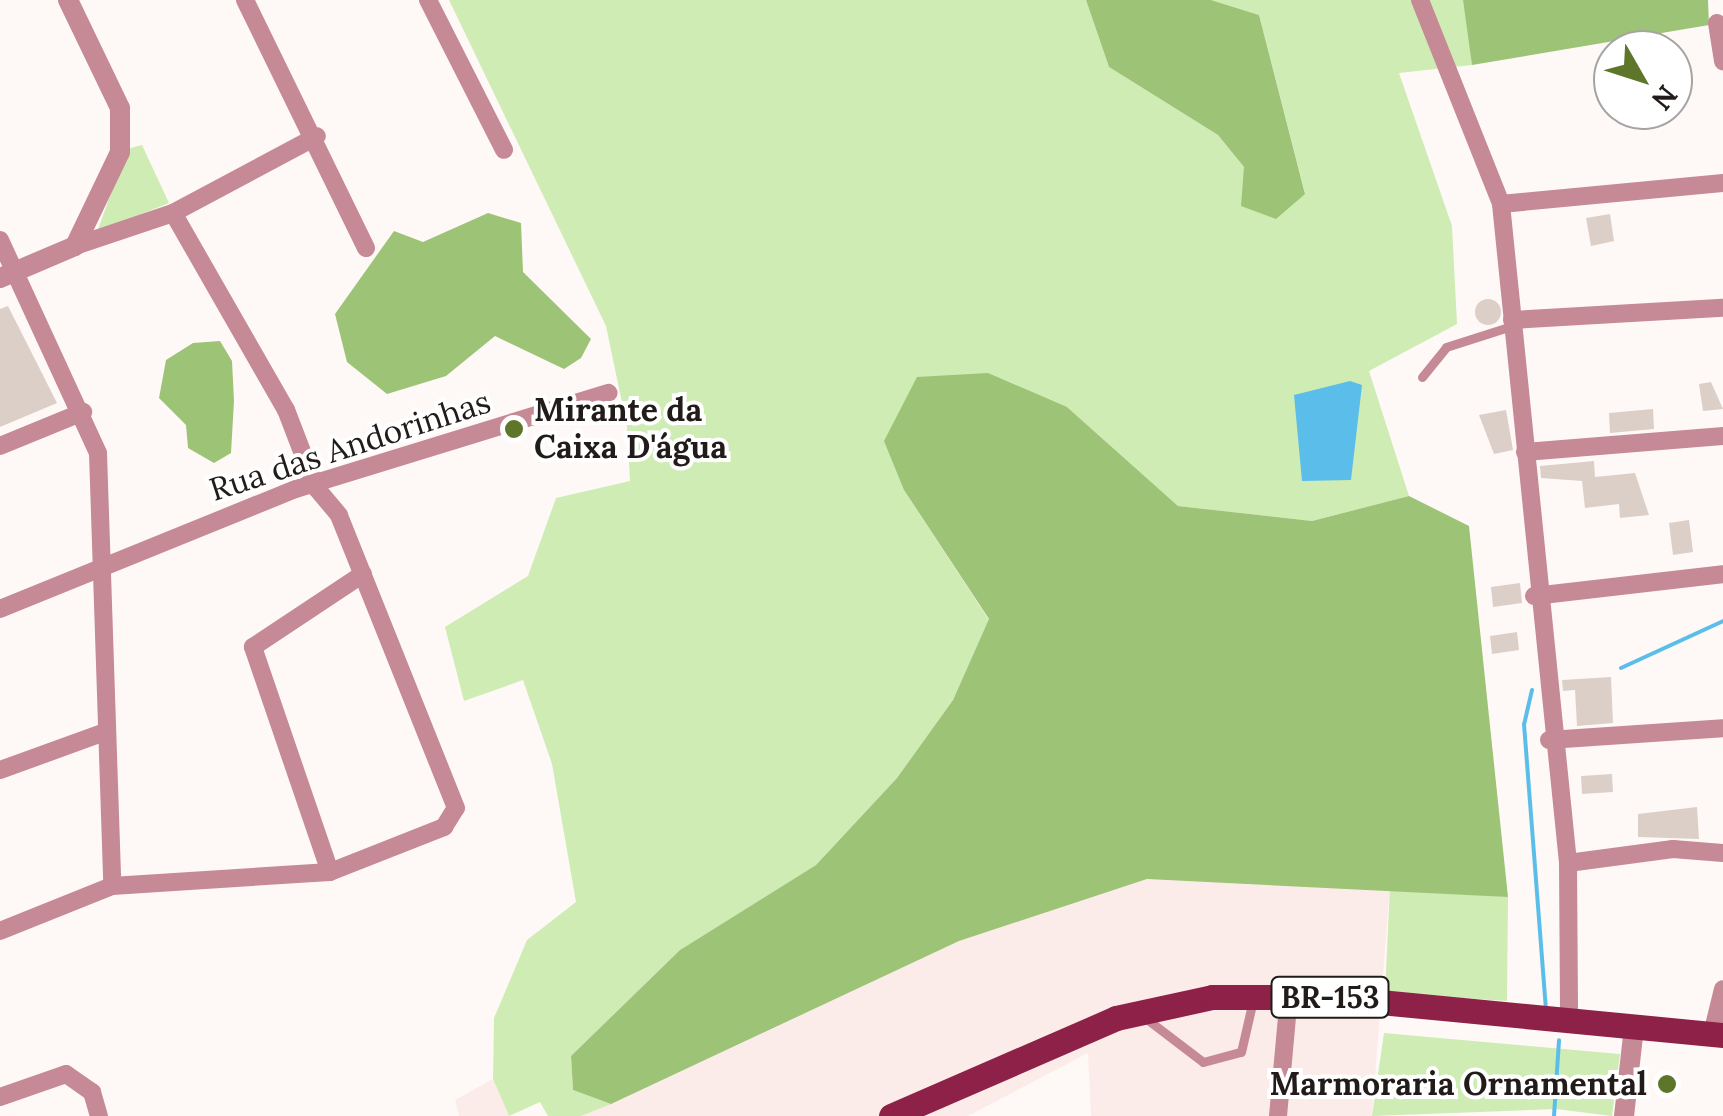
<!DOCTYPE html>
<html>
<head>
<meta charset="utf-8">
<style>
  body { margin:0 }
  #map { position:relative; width:1723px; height:1116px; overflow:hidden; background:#fef9f6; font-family:Lora,serif }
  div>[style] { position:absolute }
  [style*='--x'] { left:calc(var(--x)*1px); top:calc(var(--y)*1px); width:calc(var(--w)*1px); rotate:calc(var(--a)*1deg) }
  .commercial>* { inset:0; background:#fcece9 }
  .green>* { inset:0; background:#cfecb4 }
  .forest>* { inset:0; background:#9dc376 }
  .water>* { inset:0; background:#5bbeea }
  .stream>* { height:4px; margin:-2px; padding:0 2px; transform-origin:2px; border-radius:2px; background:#5bbeea }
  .building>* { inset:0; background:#dccfc8 }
  .round { border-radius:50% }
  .service>* { height:9px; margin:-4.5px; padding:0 4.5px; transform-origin:4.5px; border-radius:4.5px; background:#c68996 }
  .minor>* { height:18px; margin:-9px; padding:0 9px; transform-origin:9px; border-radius:9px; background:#c68996 }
  .tertiary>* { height:20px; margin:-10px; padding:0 10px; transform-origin:10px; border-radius:10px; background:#c68996 }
  .primary>* { height:25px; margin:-12.5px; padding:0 12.5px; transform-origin:12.5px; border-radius:12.5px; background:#8d2147 }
  .dots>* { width:28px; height:28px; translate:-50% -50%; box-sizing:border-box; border:5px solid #fff; border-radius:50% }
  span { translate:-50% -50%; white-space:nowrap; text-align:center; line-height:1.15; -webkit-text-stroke:8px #fff; paint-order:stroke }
  .shield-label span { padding:2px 8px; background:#fff; border:2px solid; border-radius:8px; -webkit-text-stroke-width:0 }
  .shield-label { font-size:30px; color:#211c1a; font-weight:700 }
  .poi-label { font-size:32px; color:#211c1a; font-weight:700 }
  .left { translate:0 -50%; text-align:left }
  .right { translate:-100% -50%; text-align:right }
  .street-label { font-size:32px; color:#211c1a }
  .north { position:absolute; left:1593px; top:30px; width:100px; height:100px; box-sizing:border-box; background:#fff; border:2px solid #a6a4a3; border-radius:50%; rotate:129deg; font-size:28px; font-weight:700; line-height:40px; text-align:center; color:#211c1a }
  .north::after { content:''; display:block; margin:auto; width:35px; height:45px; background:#5d7629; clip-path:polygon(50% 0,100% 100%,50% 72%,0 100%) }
</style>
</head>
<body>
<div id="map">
  <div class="commercial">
    <div style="clip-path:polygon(1147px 879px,1390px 886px,1372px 1116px,1091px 1116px,1088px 1053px,968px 1116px,581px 1116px,959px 941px)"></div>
    <div style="clip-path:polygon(493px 1079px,509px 1116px,459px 1116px,455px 1100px)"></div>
  </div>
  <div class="green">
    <div style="clip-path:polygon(449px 0,1086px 0,1109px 67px,1218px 135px,1244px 167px,1305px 193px,1259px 15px,1211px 0,1463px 0,1470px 42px,1472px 65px,1399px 73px,1452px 226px,1457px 324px,1369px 371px,1409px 496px,1312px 521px,1178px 506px,1067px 407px,904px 490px,989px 620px,953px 700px,897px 778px,816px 865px,680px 950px,571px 1056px,573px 1090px,611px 1104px,581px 1116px,548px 1116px,540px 1102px,509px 1116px,493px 1079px,494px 1018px,527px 940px,576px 902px,552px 764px,523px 680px,464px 701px,445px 627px,528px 576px,556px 498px,630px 481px,627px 427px,606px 326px)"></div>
    <div style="clip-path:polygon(142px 145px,169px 203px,97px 232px,127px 149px)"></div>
    <div style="clip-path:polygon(1390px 886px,1508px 897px,1507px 1001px,1385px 993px)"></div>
    <div style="clip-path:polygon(1384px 1033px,1620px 1054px,1612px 1116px,1556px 1109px,1372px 1116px)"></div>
  </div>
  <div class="forest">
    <div style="clip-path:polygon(1086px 0,1211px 0,1259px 15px,1305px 194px,1276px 219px,1241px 206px,1244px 167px,1218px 135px,1109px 67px)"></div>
    <div style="clip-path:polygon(1463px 0,1708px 0,1709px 25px,1472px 65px)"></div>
    <div style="clip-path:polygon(488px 213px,521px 223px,523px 272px,591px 339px,581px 358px,564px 369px,495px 336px,446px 376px,387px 394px,347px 362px,335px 314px,394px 231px,423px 242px)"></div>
    <div style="clip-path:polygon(220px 341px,232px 361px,234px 401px,231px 453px,214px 463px,188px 448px,186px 425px,159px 398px,166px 360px,193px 343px)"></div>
    <div style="clip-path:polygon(988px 373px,1067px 407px,1178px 506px,1312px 521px,1409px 496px,1469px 526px,1508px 897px,1147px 879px,959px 941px,611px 1104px,573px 1090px,571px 1056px,680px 950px,816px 865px,897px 778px,953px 700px,989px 619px,904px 490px,884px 441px,917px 377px)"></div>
  </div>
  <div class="water">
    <div style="clip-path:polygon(1350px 381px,1362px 385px,1351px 480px,1302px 481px,1294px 395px)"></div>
  </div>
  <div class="stream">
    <div style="--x:1621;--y:668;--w:112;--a:-24.7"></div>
    <div style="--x:1532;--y:690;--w:35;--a:103"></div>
    <div style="--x:1524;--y:724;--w:285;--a:85.6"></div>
    <div style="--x:1554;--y:1116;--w:76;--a:-86.2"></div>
  </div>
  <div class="building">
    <div style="clip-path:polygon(1610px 214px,1614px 241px,1591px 246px,1586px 218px)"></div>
    <div class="round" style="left:1475px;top:299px;width:26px;height:26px"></div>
    <div style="clip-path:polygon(8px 306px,57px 403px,0 427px,0 309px)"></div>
    <div style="clip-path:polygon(1711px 382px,1723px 409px,1703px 411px,1699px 384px)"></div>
    <div style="clip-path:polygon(1653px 409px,1654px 429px,1610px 433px,1609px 413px)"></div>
    <div style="clip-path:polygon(1506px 410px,1513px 450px,1494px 454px,1479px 415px)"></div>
    <div style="clip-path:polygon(1594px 461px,1595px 477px,1635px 473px,1649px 515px,1620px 518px,1619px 504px,1585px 508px,1582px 481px,1541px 478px,1540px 466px)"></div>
    <div style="clip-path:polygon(1689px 520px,1693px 552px,1673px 555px,1669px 523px)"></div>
    <div style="clip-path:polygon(1520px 583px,1522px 603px,1493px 607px,1491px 587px)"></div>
    <div style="clip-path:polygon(1517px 632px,1519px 650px,1492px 654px,1490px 636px)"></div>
    <div style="clip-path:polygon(1611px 677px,1613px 723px,1577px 726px,1575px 690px,1563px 691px,1562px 680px)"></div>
    <div style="clip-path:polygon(1612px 774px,1613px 792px,1582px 794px,1581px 776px)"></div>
    <div style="clip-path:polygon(1697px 807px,1699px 839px,1638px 837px,1638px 814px)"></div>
  </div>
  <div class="service">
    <div style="--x:1422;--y:377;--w:38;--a:-51"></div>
    <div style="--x:1446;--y:347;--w:69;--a:-17.7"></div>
    <div style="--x:1144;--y:1017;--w:74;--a:37.3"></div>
    <div style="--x:1203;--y:1062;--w:39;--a:-15"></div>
    <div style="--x:1241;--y:1052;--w:53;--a:-77"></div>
  </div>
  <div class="minor">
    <div style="--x:245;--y:0;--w:276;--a:64"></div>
    <div style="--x:428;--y:0;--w:168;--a:63.1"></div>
    <div style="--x:1420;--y:0;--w:219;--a:68.3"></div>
    <div style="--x:1501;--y:204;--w:662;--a:84.19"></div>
    <div style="--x:1568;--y:863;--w:158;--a:89.6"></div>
    <div style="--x:1717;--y:23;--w:39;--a:81"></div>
    <div style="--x:1501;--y:204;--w:223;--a:-5.4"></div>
    <div style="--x:0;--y:240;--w:234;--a:65.3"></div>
    <div style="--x:98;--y:453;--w:433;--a:88.1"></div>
    <div style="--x:75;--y:246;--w:103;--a:-18.6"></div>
    <div style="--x:173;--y:213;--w:163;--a:-28.1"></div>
    <div style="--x:1512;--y:320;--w:211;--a:-3.3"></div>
    <div style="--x:0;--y:446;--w:90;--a:-22.3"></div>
    <div style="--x:1525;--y:452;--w:199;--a:-4.6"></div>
    <div style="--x:1534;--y:596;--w:190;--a:-6.6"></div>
    <div style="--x:0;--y:609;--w:319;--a:-22.1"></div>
    <div style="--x:296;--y:489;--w:327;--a:-17.1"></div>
    <div style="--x:1549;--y:740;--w:174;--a:-3.9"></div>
    <div style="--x:0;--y:770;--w:109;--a:-19.9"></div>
    <div style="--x:1568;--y:863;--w:106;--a:-7.6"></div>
    <div style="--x:1673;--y:849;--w:50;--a:4.6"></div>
    <div style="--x:330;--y:872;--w:238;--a:-108.9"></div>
    <div style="--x:253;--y:647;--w:132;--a:-33.6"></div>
    <div style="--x:0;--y:931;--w:121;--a:-21.9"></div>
    <div style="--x:112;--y:886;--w:218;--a:-3.7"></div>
    <div style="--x:330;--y:872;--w:123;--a:-21.5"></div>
    <div style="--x:444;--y:827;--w:22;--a:-58"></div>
    <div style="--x:456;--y:808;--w:315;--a:-111.8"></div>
    <div style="--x:339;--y:515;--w:35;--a:-130"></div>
    <div style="--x:316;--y:488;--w:84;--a:-111"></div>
    <div style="--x:286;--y:410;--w:227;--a:-119.8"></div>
    <div style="--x:1712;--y:1034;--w:46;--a:-76.3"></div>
    <div style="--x:0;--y:1097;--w:70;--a:-19.2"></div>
    <div style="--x:66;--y:1074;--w:32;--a:35"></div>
    <div style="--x:92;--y:1092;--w:25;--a:74"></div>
    <div style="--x:1278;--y:1116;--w:121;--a:-84.8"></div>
  </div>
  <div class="tertiary">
    <div style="--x:0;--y:278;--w:82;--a:-23.1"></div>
    <div style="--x:75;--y:246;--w:104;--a:-64.4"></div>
    <div style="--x:120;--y:152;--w:44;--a:-90"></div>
    <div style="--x:120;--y:108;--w:120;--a:-115.7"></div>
    <div style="--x:1624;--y:1116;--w:90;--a:-83.6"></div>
  </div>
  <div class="primary">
    <div style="--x:891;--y:1116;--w:245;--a:-23.5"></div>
    <div style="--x:1116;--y:1018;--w:98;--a:-12.3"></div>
    <div style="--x:1212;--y:997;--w:116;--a:0"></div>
    <div style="--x:1328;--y:997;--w:397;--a:5.5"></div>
  </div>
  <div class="dots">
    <div style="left:514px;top:429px;background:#5d7629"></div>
    <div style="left:1667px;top:1084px;background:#5d7629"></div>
  </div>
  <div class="shield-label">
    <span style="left:1330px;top:997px">BR-153</span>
  </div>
  <div class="poi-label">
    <span class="left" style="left:534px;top:429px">Mirante da<br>Caixa D'água</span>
    <span class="right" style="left:1647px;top:1084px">Marmoraria Ornamental</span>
  </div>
  <div class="street-label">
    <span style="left:350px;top:446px;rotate:-18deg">Rua das Andorinhas</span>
  </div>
  <div class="north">N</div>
</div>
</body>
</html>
